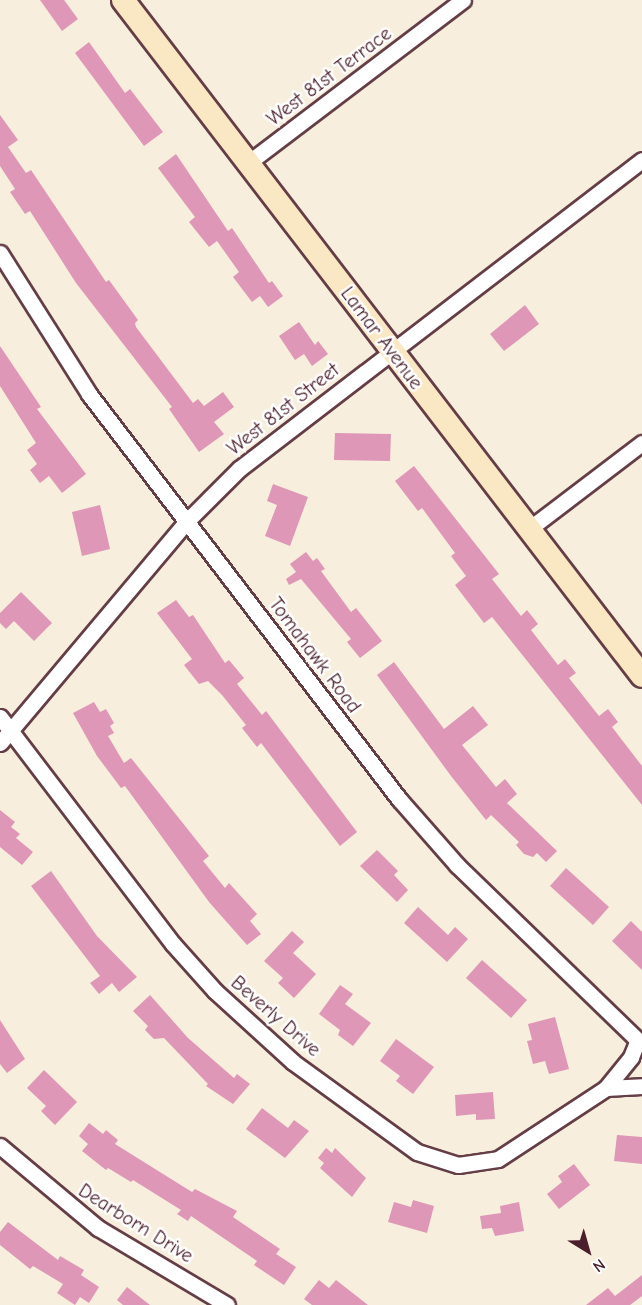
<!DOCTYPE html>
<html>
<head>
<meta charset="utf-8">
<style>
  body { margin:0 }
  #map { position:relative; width:642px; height:1305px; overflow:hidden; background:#f8eede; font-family:"Comic Neue",sans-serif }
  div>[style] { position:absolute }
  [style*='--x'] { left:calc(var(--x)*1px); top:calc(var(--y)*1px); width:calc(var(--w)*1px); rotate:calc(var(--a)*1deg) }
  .building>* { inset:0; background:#de97b7 }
  .roads { filter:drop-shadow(2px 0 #643e46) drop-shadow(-2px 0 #643e46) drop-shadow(0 2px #643e46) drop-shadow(0 -2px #643e46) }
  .street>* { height:15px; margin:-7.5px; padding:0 7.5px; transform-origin:7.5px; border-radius:7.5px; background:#fff }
  .secondary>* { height:22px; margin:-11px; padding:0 11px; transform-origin:11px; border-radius:11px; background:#fae7c3 }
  span { translate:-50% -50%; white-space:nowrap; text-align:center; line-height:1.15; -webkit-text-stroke:5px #fff; paint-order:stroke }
  .street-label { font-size:20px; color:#4a1f2b }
  .north { position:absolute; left:558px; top:1221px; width:60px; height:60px; -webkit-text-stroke:4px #fff; paint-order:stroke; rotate:143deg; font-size:16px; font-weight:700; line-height:24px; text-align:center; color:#4a1f2b }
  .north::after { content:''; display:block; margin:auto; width:21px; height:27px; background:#4a1f2b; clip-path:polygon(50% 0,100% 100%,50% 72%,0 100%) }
</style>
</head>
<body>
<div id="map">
  <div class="building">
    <div style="clip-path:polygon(40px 0,64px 0,78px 19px,62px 31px)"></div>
    <div style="clip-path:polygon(89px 42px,125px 93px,130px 89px,163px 132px,144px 146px,75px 53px)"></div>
    <div style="clip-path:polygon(0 115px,18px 140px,8px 147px,26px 173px,31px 170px,106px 282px,109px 280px,138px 320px,135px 323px,136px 327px,193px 403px,198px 399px,204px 406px,223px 392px,234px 407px,214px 422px,224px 434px,199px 452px,169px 409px,172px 407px,76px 283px,30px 211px,25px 214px,10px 192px,15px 189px,0 166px)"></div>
    <div style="clip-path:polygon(176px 154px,228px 231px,232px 228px,269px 283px,272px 281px,283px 296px,268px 307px,260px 296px,252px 302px,233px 277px,239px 272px,217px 241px,209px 247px,189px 222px,195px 217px,158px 168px)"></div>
    <div style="clip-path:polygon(525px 305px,539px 324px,504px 351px,490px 334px)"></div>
    <div style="clip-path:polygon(299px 322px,315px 345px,318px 341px,328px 354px,312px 366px,304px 354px,295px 360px,279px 336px)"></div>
    <div style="clip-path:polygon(0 346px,41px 407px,37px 409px,86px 474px,62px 493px,49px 476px,40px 483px,30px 470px,37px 464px,27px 450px,36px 443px,0 386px)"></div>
    <div style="clip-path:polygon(335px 433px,391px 434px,390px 461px,334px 460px)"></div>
    <div style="clip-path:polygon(414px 466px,499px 574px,492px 579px,521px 616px,527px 610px,538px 624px,531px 630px,558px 665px,565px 659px,576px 673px,569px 678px,599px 716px,608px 709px,618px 722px,612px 727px,642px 766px,642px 805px,492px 617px,484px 623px,455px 585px,466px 576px,451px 556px,455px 553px,422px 508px,418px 511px,395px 481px)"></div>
    <div style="clip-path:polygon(273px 484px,308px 497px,290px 546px,265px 536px,277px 505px,267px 501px)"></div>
    <div style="clip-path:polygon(100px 505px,110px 549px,82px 556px,72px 512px)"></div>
    <div style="clip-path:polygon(306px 552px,313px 561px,317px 558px,325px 569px,321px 571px,351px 612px,356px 608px,382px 641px,360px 658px,347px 642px,351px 639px,301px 579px,289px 585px,286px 579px,296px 572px,290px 564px)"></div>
    <div style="clip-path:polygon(21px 592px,52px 623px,34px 641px,14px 621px,6px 629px,0 623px,0 613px)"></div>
    <div style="clip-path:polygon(176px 600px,189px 617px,193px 615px,225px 663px,229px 660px,244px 678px,237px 684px,262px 715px,266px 711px,357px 832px,340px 846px,261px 743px,257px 747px,242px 728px,246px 725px,222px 695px,208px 681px,199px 684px,184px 665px,192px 659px,157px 613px)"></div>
    <div style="clip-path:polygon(394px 662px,444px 729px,473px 706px,488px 725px,462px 745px,496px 787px,505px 779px,517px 794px,507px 803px,557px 851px,546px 862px,537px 853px,533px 857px,524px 854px,516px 845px,519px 842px,491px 815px,486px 820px,451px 776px,377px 675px)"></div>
    <div style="clip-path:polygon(94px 702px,100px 712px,106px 709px,114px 723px,110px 726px,114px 733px,108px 736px,124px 763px,131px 758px,209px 856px,203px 861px,225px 888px,229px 883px,257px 914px,250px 921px,261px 934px,247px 945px,209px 902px,125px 786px,121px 788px,97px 756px,73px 713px)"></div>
    <div style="clip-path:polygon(0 810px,15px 822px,11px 827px,20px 834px,16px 838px,33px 852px,22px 865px,0 847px)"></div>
    <div style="clip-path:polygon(377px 850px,398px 871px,394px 875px,408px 890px,397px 902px,360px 866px)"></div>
    <div style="clip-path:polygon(566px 868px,609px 907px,593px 925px,550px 886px)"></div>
    <div style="clip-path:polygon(51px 871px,97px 936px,137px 977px,119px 992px,112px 983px,99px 994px,90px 983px,100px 976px,31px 886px)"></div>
    <div style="clip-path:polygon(418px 907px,448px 935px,455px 927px,468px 939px,447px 962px,404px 923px)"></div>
    <div style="clip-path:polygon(631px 921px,642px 932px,642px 970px,612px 941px)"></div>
    <div style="clip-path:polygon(292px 931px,304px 942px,293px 953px,316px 974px,294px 998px,278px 983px,283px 978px,264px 961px)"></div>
    <div style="clip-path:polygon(482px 960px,527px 1000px,511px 1018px,466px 978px)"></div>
    <div style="clip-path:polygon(340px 985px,353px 994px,345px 1004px,371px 1023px,353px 1046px,338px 1035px,340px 1030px,319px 1014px)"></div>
    <div style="clip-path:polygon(150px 995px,188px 1038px,234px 1078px,237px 1074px,250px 1084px,233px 1104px,206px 1086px,208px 1084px,164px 1038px,154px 1039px,145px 1030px,148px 1026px,133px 1011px)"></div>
    <div style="clip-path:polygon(555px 1017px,569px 1069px,549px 1074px,545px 1061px,533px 1064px,527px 1041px,532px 1040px,528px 1024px)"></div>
    <div style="clip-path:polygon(0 1020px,25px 1059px,7px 1073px,0 1064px)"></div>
    <div style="clip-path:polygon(396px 1039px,434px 1067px,413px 1094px,396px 1081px,400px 1076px,380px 1061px)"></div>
    <div style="clip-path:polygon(44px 1070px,77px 1102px,55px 1125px,41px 1111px,46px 1106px,27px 1088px)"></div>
    <div style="clip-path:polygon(493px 1092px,495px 1119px,476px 1120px,476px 1114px,456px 1116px,455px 1095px)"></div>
    <div style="clip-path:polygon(262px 1108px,288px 1128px,294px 1120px,309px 1131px,285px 1158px,246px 1129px)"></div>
    <div style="clip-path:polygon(89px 1123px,103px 1134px,106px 1130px,118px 1140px,115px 1144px,192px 1192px,195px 1189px,237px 1211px,233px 1217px,280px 1249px,276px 1254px,296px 1267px,284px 1285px,254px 1265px,257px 1261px,191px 1216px,188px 1221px,177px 1214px,181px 1210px,133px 1180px,131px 1182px,108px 1168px,106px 1170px,82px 1151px,88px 1144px,79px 1136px)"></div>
    <div style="clip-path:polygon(617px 1135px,642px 1137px,642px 1164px,614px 1161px)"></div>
    <div style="clip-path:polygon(326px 1148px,332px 1153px,335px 1148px,366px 1178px,352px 1197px,320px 1168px,324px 1163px,318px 1158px)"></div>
    <div style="clip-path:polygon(574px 1164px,590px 1185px,559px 1209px,547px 1194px,562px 1182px,558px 1176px)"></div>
    <div style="clip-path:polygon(413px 1200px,434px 1206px,427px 1233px,388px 1222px,394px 1202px,411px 1207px)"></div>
    <div style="clip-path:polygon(519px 1202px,524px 1231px,495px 1236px,492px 1228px,482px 1229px,480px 1216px,501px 1213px,500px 1206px)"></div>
    <div style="clip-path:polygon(8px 1222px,58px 1260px,60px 1256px,84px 1270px,81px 1275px,99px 1287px,89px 1303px,80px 1297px,75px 1305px,57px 1293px,63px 1284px,33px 1266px,30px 1269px,0 1245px,0 1232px)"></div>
    <div style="clip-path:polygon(642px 1275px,642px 1296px,630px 1305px,586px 1305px,608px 1288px,615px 1296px)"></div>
    <div style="clip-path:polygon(319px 1280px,329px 1288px,336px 1280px,368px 1305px,312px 1305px,304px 1299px)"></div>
    <div style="clip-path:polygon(127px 1287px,150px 1305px,123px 1305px,117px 1300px)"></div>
  </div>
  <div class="roads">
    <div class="street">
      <div style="--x:248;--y:163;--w:270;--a:-37.2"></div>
      <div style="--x:0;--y:253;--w:167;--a:57.7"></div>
      <div style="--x:89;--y:394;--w:510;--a:52.57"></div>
      <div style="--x:399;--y:799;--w:88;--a:48.7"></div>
      <div style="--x:457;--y:865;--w:257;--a:44.1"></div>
      <div style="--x:529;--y:529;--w:142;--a:-37.3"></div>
      <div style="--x:0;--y:717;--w:285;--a:52.7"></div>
      <div style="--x:173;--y:944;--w:63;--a:48.2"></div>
      <div style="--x:215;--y:991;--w:105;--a:42.3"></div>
      <div style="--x:293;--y:1062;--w:153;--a:36"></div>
      <div style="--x:417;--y:1152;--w:43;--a:17.6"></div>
      <div style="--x:458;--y:1165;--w:40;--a:-8.5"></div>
      <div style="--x:498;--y:1159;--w:129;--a:-33.3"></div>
      <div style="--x:606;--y:1088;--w:40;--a:-51"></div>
      <div style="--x:631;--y:1057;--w:18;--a:-68"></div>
      <div style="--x:0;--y:743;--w:289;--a:-49.9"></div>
      <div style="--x:186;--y:522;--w:75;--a:-45"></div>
      <div style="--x:239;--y:469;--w:508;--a:-37.48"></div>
      <div style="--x:606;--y:1088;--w:36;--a:-3"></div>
      <div style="--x:0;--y:1146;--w:128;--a:39.9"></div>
      <div style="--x:98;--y:1228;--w:150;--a:30.8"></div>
    </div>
    <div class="secondary">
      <div style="--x:123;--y:0;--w:852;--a:52.48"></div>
    </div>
  </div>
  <div class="street-label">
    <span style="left:329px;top:76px;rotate:-37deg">West 81st Terrace</span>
    <span style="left:382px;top:338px;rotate:53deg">Lamar Avenue</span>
    <span style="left:283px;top:409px;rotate:-38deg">West 81st Street</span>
    <span style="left:315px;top:655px;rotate:53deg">Tomahawk Road</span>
    <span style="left:276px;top:1016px;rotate:41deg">Beverly Drive</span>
    <span style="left:136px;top:1223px;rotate:32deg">Dearborn Drive</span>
  </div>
  <div class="north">N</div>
</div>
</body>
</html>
